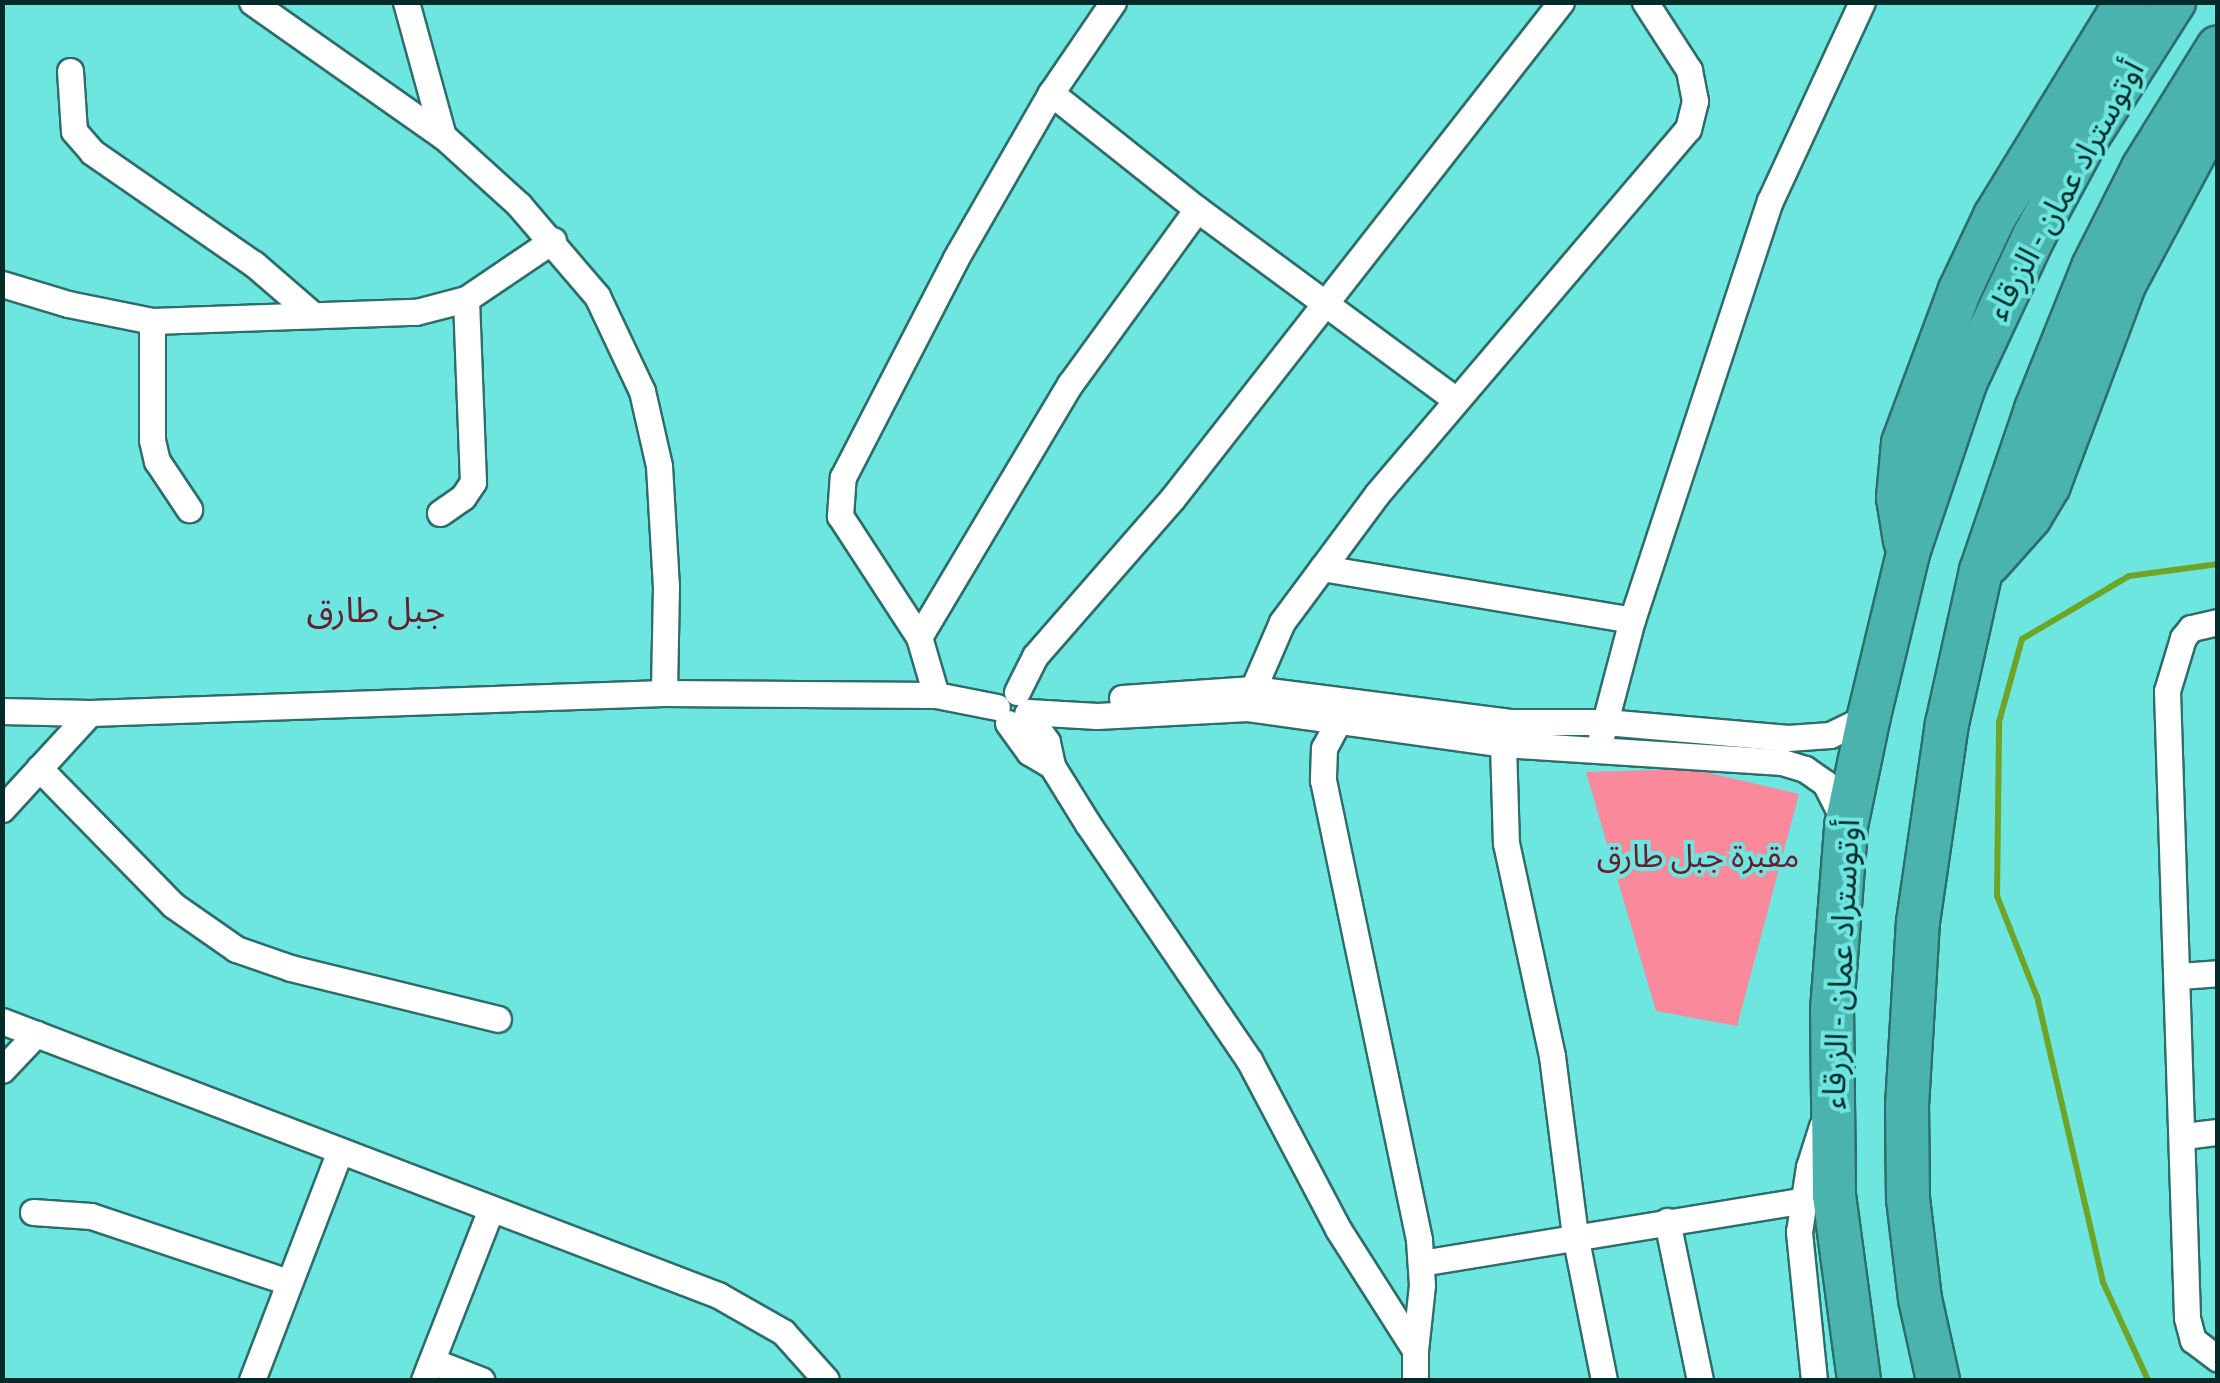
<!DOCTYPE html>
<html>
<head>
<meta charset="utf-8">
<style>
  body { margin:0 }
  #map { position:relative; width:2220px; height:1383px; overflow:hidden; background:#6de6e0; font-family:"Roboto Condensed","Noto Sans Arabic",sans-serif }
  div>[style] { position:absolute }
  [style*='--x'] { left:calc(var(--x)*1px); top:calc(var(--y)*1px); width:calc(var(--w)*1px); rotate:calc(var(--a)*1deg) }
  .green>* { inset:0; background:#f9899b }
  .stream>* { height:6px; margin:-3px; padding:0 3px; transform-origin:3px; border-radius:3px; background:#6fa527 }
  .roads { filter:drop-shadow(2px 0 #2d6d6a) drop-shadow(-2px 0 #2d6d6a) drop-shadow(0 2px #2d6d6a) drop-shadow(0 -2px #2d6d6a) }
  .minor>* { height:25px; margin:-12.5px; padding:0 12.5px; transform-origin:12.5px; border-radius:12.5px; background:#fff }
  .trunk>* { height:42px; margin:-21px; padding:0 21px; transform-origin:21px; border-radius:21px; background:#4bb3ae }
  span { translate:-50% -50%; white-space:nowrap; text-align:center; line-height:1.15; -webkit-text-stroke:8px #6de6e0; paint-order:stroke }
  .street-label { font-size:32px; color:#022b29 }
  .park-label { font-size:32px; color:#6d1b2f }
  .neighbourhood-label { font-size:35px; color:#662130 }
  .frame { position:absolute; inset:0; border:5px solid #022b29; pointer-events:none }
</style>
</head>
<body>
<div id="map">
  <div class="green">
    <div style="clip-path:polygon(1692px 769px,1799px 794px,1737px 1026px,1656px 1011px,1586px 772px)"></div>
  </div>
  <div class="stream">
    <div style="--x:2148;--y:1380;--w:108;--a:-114.7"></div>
    <div style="--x:2103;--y:1282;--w:293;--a:-103"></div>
    <div style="--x:2037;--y:997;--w:109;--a:-111.6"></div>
    <div style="--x:1997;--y:896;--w:174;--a:-89.3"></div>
    <div style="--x:1999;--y:722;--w:86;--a:-74.5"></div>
    <div style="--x:2022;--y:639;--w:124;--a:-30.5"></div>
    <div style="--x:2129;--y:576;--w:90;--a:-7.7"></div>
  </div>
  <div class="roads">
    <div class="minor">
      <div style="--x:252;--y:2;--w:233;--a:35.1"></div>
      <div style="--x:443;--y:136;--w:103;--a:42.2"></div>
      <div style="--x:519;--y:205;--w:120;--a:49.4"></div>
      <div style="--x:597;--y:296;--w:105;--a:64.7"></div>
      <div style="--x:642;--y:391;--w:77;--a:77.2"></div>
      <div style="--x:659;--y:466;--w:120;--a:86.7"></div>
      <div style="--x:666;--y:586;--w:107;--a:91.1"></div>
      <div style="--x:406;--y:2;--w:139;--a:74.6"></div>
      <div style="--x:70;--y:71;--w:60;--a:86.2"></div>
      <div style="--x:74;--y:131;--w:28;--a:49"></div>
      <div style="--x:92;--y:152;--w:197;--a:34.7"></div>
      <div style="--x:254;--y:264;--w:78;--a:40.8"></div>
      <div style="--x:1051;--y:93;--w:186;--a:38.5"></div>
      <div style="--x:1197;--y:209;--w:320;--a:36.4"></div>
      <div style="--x:2;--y:284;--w:69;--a:16.9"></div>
      <div style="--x:68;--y:304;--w:86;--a:11.4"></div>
      <div style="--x:152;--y:321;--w:264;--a:-2"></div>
      <div style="--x:416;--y:312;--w:52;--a:-14.6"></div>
      <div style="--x:466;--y:299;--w:105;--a:-34.1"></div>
      <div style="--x:152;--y:321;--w:119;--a:90"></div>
      <div style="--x:152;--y:440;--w:22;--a:77"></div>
      <div style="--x:157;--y:461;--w:58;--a:56.3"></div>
      <div style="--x:440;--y:513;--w:28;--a:-35"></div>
      <div style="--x:463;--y:497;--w:18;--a:-56"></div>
      <div style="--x:473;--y:482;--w:183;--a:-92.2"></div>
      <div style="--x:1322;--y:568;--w:314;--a:9.5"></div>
      <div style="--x:2218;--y:622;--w:28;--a:167"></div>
      <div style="--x:2191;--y:628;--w:13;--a:129"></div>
      <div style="--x:2183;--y:638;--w:55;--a:106.8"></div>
      <div style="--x:2167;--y:691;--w:627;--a:88.17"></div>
      <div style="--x:2187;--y:1318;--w:23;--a:75"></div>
      <div style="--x:2193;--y:1340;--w:31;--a:37"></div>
      <div style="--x:919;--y:637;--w:295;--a:-59.2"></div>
      <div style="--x:1070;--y:384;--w:216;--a:-54"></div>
      <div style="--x:1253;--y:689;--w:73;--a:-66.6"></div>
      <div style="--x:1282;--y:622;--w:159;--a:-53.4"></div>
      <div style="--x:1377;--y:494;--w:480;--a:-49.6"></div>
      <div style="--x:1688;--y:129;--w:29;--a:-76"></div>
      <div style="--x:1695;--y:101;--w:32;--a:-101"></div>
      <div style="--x:1689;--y:70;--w:81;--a:-122.9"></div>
      <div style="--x:1017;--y:692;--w:40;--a:-63.4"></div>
      <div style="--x:1035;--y:656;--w:208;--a:-48.9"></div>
      <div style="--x:1172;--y:499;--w:631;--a:-51.95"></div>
      <div style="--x:936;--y:695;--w:60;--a:-106.3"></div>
      <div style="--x:919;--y:637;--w:145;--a:-123.1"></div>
      <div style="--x:840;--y:516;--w:39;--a:-86"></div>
      <div style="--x:843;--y:477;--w:246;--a:-62.7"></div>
      <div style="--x:956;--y:258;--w:190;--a:-60.1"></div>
      <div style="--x:1051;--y:93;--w:110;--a:-55.7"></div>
      <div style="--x:1122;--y:698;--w:131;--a:-3.9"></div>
      <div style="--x:1253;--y:689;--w:259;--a:7.3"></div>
      <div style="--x:1510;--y:722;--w:95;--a:0"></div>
      <div style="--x:1605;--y:722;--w:184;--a:5"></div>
      <div style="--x:1788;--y:738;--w:42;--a:-4.1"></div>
      <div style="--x:1830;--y:735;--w:43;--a:-26"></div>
      <div style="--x:2;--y:711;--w:88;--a:1.3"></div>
      <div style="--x:90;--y:713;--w:574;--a:-2"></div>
      <div style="--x:664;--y:693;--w:272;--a:0.4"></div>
      <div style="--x:936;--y:695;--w:62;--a:11.1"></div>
      <div style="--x:1028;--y:712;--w:69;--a:3.3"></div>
      <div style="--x:1097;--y:716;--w:151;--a:-3"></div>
      <div style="--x:1248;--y:708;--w:258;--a:8"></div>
      <div style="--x:1503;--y:744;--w:280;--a:3.7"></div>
      <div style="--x:1782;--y:762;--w:24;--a:17"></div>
      <div style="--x:1805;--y:769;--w:24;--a:35"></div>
      <div style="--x:1825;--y:783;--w:44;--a:62.9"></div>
      <div style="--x:1027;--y:714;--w:34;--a:54"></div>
      <div style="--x:1047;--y:742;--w:25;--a:78"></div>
      <div style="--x:1052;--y:766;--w:68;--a:58.2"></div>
      <div style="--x:1088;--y:824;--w:286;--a:55.7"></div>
      <div style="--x:1249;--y:1060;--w:191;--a:62.2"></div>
      <div style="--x:1338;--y:1229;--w:143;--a:57.5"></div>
      <div style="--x:1415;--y:1350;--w:30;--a:90"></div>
      <div style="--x:1339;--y:720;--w:32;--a:118"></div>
      <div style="--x:1324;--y:748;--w:32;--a:92"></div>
      <div style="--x:1323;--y:780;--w:470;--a:78.2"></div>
      <div style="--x:1419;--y:1240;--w:45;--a:86.2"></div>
      <div style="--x:1422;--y:1285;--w:65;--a:96.1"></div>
      <div style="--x:1008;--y:723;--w:36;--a:54"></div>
      <div style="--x:1029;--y:752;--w:27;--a:31"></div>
      <div style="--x:1601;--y:737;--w:121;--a:-75.2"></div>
      <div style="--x:1632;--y:620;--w:441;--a:-71.8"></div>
      <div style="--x:1770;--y:201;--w:219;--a:-65.2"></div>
      <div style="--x:1503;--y:744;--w:99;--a:88.3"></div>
      <div style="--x:1506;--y:843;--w:218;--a:77.8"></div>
      <div style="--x:1552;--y:1056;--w:180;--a:82.7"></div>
      <div style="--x:1575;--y:1235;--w:148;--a:78.7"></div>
      <div style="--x:39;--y:768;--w:192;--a:45.6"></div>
      <div style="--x:173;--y:905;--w:77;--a:34.9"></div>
      <div style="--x:236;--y:949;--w:58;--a:19.1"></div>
      <div style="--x:291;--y:968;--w:213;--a:13.8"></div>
      <div style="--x:2;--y:809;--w:130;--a:-47.5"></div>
      <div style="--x:2179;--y:976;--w:39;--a:-4"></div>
      <div style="--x:2;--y:1021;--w:767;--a:20.94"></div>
      <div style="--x:718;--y:1295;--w:75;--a:29.6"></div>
      <div style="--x:783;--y:1332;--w:64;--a:48.1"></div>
      <div style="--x:2;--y:1070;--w:50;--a:-46.6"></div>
      <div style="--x:2184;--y:1136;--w:34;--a:-7"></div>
      <div style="--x:33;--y:1212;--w:58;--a:3.9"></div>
      <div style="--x:91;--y:1216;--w:208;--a:18.5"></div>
      <div style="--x:1667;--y:1221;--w:162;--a:78.3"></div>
      <div style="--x:1421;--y:1263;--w:419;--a:-9.3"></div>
      <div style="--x:432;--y:1361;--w:53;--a:21.2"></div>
      <div style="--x:252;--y:1380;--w:245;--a:-69"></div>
      <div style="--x:424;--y:1380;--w:184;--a:-68.6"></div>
      <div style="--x:1814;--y:1380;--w:149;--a:-95.8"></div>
      <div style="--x:1799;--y:1232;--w:66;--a:-81.3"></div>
      <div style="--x:1809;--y:1167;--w:43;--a:-72.4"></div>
    </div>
    <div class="trunk">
      <div style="--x:1905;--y:541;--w:44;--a:-99.2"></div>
      <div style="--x:1898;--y:498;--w:55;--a:-84.8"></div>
      <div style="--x:1903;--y:443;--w:163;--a:-69.6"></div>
      <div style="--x:1960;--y:290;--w:82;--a:-64.7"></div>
      <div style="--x:1995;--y:216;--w:251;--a:-58.5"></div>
      <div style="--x:1989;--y:563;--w:62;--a:-48.3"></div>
      <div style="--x:2030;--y:517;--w:37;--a:-59"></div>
      <div style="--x:2049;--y:485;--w:216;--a:-69.4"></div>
      <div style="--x:2125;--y:283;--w:197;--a:-61.9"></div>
      <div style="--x:1859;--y:1380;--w:187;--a:-97.7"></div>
      <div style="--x:1834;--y:1195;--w:185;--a:-90.6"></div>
      <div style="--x:1832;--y:1010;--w:185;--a:-85.6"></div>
      <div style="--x:1846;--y:826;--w:112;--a:-78.2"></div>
      <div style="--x:1869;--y:716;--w:168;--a:-76.5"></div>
      <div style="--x:1908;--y:553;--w:182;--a:-71.4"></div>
      <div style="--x:1966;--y:381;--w:160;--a:-64.9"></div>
      <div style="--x:2034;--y:236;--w:109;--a:-61.6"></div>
      <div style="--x:2086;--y:140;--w:164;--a:-57.5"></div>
      <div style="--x:1938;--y:1380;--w:83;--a:-102.5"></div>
      <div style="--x:1920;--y:1299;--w:101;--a:-96.8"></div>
      <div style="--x:1908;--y:1199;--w:93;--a:-90.6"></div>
      <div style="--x:1907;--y:1106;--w:184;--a:-86.6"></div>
      <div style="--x:1918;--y:922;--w:200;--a:-81.7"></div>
      <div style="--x:1947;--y:724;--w:157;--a:-77.5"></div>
      <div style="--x:1981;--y:571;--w:171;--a:-71.2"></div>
      <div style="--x:2036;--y:409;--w:153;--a:-68.1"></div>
      <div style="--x:2093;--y:267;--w:111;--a:-63.2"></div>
      <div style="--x:2143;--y:168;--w:142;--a:-58.2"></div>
    </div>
  </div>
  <div class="street-label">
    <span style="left:2065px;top:190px;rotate:-61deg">أوتوستراد عمان - الزرقاء</span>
    <span style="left:1841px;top:964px;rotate:-87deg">أوتوستراد عمان - الزرقاء</span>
  </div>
  <div class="park-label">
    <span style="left:1698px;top:856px">مقبرة جبل طارق</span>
  </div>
  <div class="neighbourhood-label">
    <span style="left:376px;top:611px">جبل طارق</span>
  </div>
  <div class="frame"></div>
</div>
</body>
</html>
